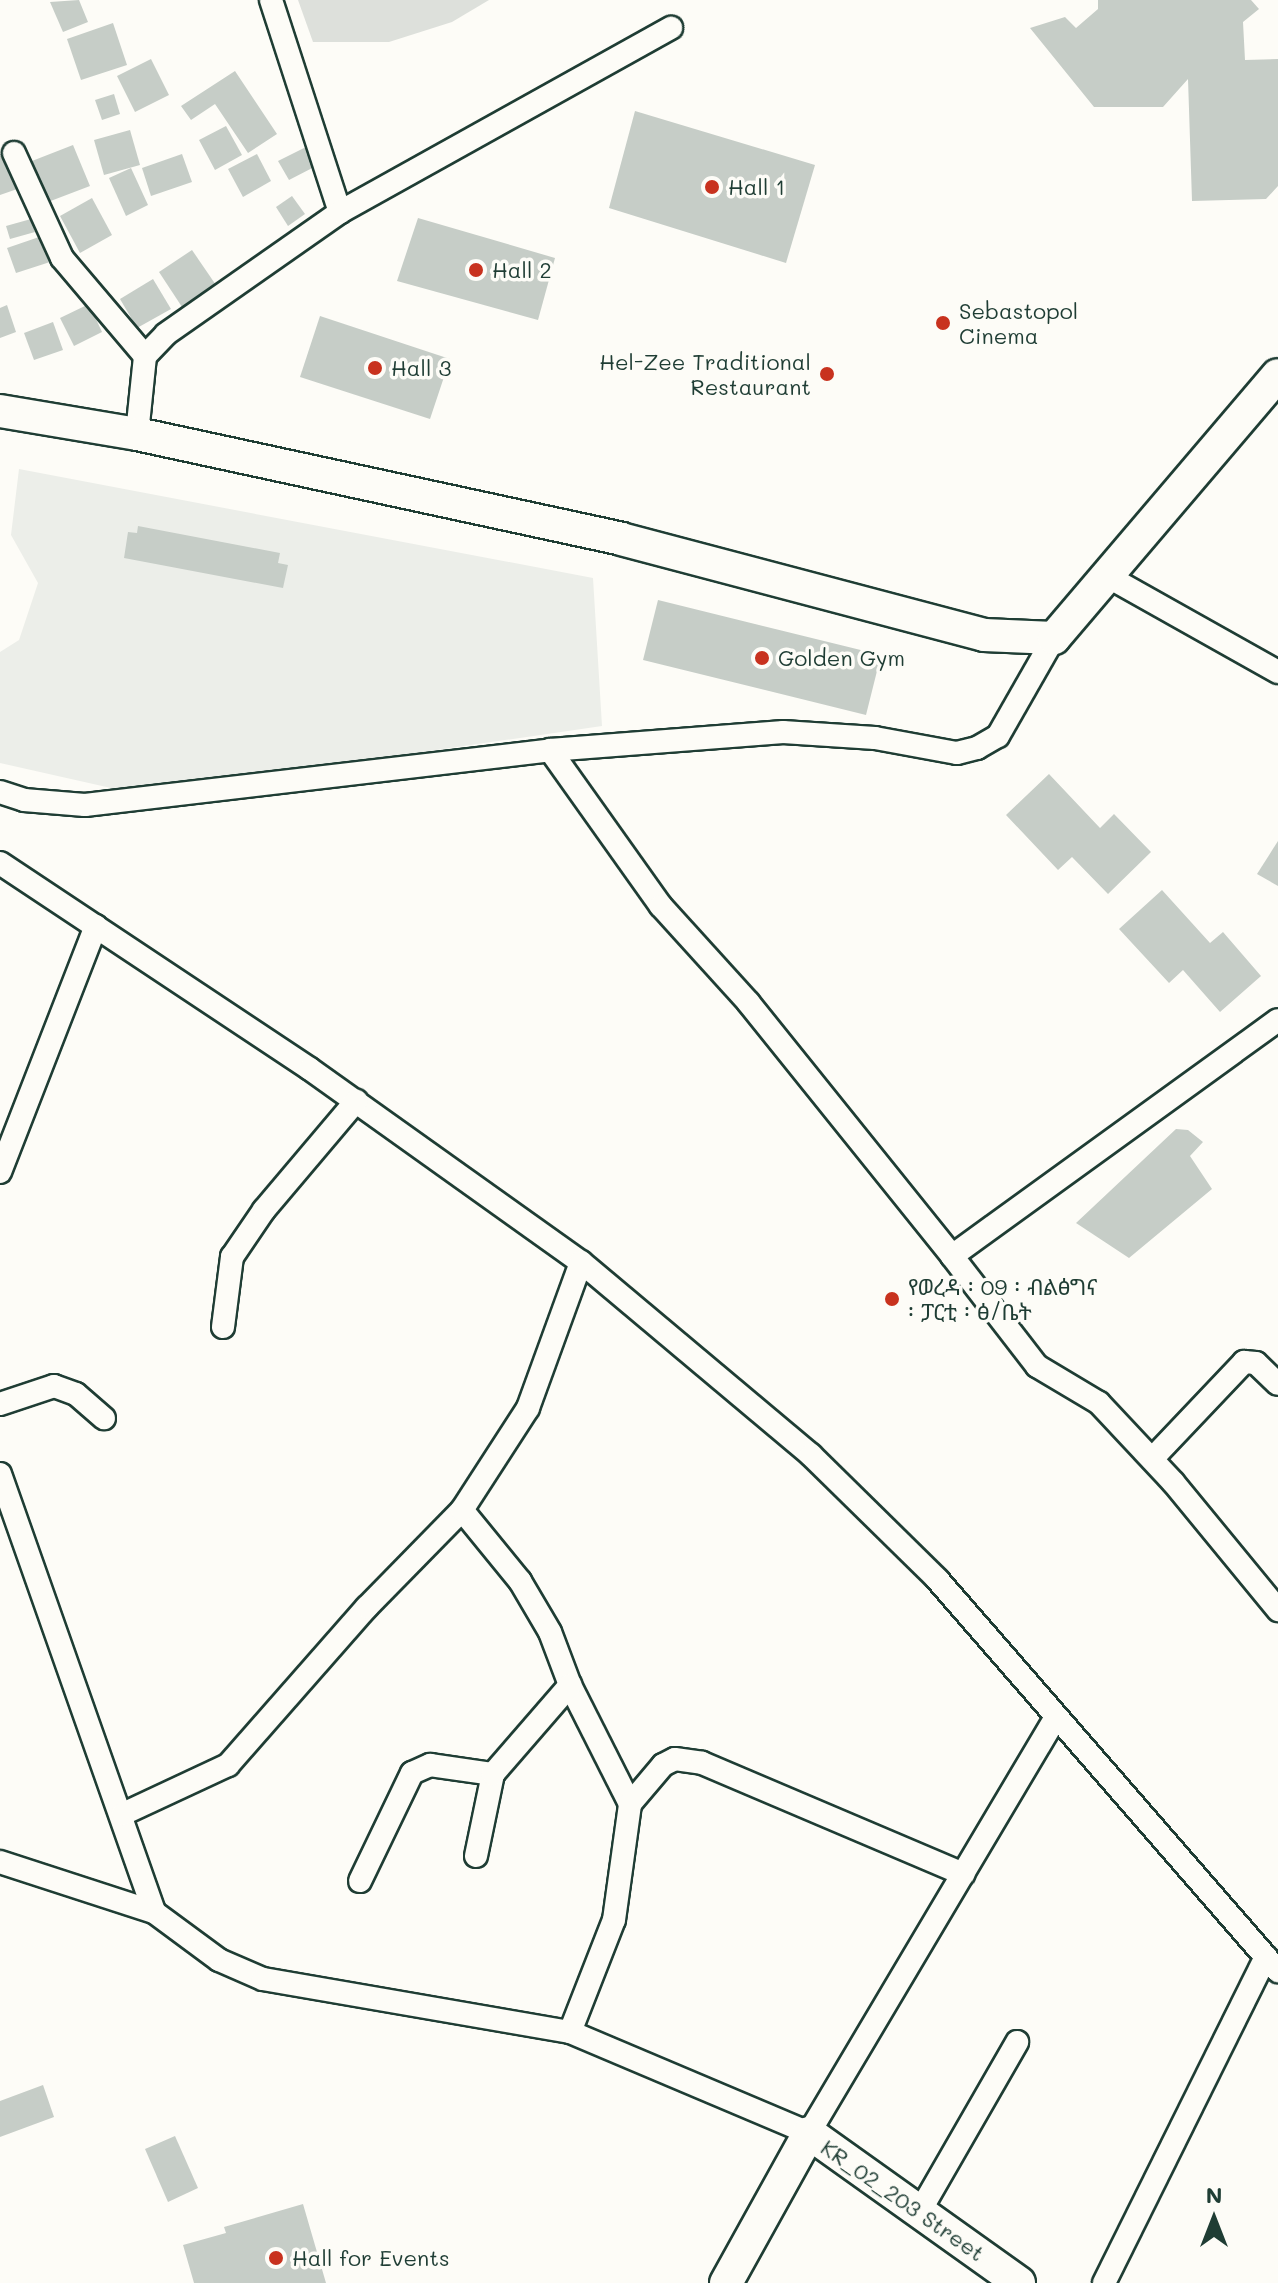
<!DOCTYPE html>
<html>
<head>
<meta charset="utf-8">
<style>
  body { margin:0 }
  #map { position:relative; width:1278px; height:2283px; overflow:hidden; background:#fdfcf7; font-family:Mali,"Noto Sans Ethiopic",sans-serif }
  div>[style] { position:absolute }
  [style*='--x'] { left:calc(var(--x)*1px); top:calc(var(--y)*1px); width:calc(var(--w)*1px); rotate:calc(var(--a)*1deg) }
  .built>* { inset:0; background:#eceee9 }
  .green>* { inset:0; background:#dde0db }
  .building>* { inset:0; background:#c6cdc7 }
  .roads { filter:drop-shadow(2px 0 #1f3d34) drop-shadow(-2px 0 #1f3d34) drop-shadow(0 2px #1f3d34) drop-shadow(0 -2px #1f3d34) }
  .street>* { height:22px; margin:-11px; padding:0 11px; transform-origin:11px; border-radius:11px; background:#fdfcf7 }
  .secondary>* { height:32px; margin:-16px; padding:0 16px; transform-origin:16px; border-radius:16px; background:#fdfcf7 }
  .dots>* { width:22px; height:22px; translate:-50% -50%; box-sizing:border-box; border:4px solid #fdfcf7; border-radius:50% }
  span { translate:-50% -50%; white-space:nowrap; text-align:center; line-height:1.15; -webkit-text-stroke:7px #fdfcf7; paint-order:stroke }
  .poi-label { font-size:22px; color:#1f3d34 }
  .left { translate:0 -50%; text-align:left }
  .right { translate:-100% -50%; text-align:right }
  .street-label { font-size:22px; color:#1f3d34 }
  .north { position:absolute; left:1174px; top:2179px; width:80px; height:80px; -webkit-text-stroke:6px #fdfcf7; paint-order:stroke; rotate:0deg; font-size:22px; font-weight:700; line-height:32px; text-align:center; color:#1f3d34 }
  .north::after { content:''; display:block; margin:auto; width:28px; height:36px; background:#1f3d34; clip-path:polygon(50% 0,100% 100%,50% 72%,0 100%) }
</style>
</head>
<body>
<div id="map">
  <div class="built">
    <div style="clip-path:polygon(19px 469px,593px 578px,602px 726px,202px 784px,111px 788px,0 763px,0 652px,19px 640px,38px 583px,11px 535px)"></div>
  </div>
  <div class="green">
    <div style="clip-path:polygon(298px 0,489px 0,452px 22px,389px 42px,313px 42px)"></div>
  </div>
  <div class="building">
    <div style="clip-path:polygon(79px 0,88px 22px,63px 32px,50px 2px)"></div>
    <div style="clip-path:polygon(1098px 0,1251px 0,1259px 9px,1243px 22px,1245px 60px,1278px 59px,1278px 186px,1266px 199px,1192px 201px,1188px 79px,1163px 107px,1094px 107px,1030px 28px,1065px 17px,1076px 28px,1098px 9px)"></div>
    <div style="clip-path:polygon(113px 23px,127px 65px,81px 80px,67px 39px)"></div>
    <div style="clip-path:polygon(151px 59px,169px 95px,135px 112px,117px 76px)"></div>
    <div style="clip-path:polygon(235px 71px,277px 134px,248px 153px,215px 104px,191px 120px,181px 106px)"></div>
    <div style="clip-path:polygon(114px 94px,120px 114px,102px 120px,95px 100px)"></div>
    <div style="clip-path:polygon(635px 111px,815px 165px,786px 263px,609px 208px)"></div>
    <div style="clip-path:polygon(226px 126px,242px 155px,215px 170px,199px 140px)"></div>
    <div style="clip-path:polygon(130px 130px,140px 165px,104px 175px,94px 140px)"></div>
    <div style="clip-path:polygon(73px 145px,90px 186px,48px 202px,32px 161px)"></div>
    <div style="clip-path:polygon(310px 145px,320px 164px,289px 180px,278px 161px)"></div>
    <div style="clip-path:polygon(11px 151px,23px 187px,0 195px,0 154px)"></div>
    <div style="clip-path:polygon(182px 154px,192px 182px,151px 196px,142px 168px)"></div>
    <div style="clip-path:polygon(257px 154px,271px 181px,243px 197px,228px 169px)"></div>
    <div style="clip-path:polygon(131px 168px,148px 205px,126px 216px,109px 178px)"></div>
    <div style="clip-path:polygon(292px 196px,305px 214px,288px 226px,276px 207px)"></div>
    <div style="clip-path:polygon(92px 198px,112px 235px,80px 253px,60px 216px)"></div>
    <div style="clip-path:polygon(418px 218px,555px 258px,538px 320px,397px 281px)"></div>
    <div style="clip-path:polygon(31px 219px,35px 232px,10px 239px,6px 226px)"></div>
    <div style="clip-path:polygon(42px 236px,50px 262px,16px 273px,7px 248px)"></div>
    <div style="clip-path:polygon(192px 250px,218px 288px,184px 310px,159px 272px)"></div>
    <div style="clip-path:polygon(153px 279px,171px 309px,137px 328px,120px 299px)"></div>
    <div style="clip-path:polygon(89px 304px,102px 332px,74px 346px,60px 318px)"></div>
    <div style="clip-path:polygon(7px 305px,16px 332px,0 338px,0 308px)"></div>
    <div style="clip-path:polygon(320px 316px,450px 359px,430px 419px,300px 377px)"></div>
    <div style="clip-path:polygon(53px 322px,63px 350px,34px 360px,24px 333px)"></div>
    <div style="clip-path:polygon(138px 526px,280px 553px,278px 563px,288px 565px,283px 588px,124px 558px,128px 532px,137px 533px)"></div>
    <div style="clip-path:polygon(658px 600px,881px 655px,866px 715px,643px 660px)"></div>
    <div style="clip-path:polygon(1049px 774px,1100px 828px,1114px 814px,1151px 852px,1108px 894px,1072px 857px,1058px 870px,1006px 815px)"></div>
    <div style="clip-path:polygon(1278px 841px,1278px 886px,1257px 874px)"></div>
    <div style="clip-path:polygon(1162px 890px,1210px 943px,1223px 932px,1261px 976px,1220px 1012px,1183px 970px,1169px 983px,1119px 929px)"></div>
    <div style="clip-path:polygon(1176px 1129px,1188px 1130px,1203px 1142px,1190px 1156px,1212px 1189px,1129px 1258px,1076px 1223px)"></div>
    <div style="clip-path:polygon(43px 2085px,54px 2117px,0 2137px,0 2101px)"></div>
    <div style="clip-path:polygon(175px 2136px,198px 2188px,168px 2202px,145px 2149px)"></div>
    <div style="clip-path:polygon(303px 2204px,326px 2283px,194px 2283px,183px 2245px,226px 2233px,224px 2227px)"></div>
  </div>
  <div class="roads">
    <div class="street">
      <div style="--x:271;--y:0;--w:223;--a:72"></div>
      <div style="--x:14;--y:153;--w:115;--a:65.4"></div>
      <div style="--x:62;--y:258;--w:128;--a:49.7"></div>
      <div style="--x:137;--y:434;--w:78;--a:-84.1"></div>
      <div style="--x:145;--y:356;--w:30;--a:-46"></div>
      <div style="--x:166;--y:334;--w:213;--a:-35"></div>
      <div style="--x:340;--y:212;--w:379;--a:-29.1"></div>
      <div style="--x:1107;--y:576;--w:196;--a:29.3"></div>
      <div style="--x:550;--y:750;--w:234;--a:-4.4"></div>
      <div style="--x:783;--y:732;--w:92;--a:3.7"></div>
      <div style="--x:875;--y:738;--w:83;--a:10.4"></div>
      <div style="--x:957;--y:753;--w:21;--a:-14"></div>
      <div style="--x:977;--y:748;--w:24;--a:-30"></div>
      <div style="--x:998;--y:736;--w:113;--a:-60.3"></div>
      <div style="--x:0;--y:792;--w:25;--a:18"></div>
      <div style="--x:24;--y:800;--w:61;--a:4.7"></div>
      <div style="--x:85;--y:805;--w:468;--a:-6.7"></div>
      <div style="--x:550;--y:750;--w:191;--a:54.6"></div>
      <div style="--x:661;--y:906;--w:130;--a:47.8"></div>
      <div style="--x:748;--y:1002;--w:326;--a:51.2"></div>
      <div style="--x:952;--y:1256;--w:402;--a:-35.9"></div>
      <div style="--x:0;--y:863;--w:372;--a:33.6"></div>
      <div style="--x:310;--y:1069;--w:333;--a:35.5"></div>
      <div style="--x:581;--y:1262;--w:300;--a:40"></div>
      <div style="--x:811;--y:1455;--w:177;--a:44.5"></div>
      <div style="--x:937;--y:1579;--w:520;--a:48.98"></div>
      <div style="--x:0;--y:1172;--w:264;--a:-68.7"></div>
      <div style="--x:952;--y:1256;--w:139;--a:52.3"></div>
      <div style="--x:1037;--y:1366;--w:72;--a:30.8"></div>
      <div style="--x:1099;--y:1403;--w:108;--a:46.9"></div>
      <div style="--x:1173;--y:1482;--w:166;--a:50.6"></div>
      <div style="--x:223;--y:1327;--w:71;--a:-82.7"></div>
      <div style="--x:232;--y:1257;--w:57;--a:-55.8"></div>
      <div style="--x:264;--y:1210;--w:143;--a:-49.8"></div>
      <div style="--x:0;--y:1404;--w:57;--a:-18.4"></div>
      <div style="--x:54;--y:1386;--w:23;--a:20"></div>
      <div style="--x:76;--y:1394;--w:37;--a:41"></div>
      <div style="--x:1152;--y:1459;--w:134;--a:-46.5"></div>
      <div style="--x:1244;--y:1362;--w:12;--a:5"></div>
      <div style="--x:1256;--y:1363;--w:30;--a:44"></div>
      <div style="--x:0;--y:1474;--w:464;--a:70.6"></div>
      <div style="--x:154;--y:1912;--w:81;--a:36.4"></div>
      <div style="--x:219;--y:1960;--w:48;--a:23.4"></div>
      <div style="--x:263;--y:1979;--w:312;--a:9.8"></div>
      <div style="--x:570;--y:2032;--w:259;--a:22.9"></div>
      <div style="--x:809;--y:2133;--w:484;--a:-59.3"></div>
      <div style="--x:462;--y:1510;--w:92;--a:50.8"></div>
      <div style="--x:520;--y:1581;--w:59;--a:59.5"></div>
      <div style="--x:550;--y:1632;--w:57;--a:69.3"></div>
      <div style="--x:570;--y:1685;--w:133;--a:63.2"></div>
      <div style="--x:123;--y:1814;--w:116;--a:-25"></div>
      <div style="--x:228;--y:1765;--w:210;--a:-48.7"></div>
      <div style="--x:367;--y:1607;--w:136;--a:-45.6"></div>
      <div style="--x:462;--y:1510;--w:121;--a:-57.1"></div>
      <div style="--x:528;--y:1408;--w:155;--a:-70"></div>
      <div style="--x:476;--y:1856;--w:84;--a:-78.3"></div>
      <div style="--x:0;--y:1862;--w:162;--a:18"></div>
      <div style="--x:360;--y:1881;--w:120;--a:-64.3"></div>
      <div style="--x:412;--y:1773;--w:20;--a:-24"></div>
      <div style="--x:430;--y:1765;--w:64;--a:8.1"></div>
      <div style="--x:493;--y:1774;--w:118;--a:-49.1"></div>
      <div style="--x:570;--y:2032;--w:120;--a:-68.6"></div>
      <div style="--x:614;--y:1920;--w:117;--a:-82.1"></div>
      <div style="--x:630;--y:1804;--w:51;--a:-49.8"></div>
      <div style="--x:663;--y:1765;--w:13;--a:-27"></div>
      <div style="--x:675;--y:1759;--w:27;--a:8"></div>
      <div style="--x:702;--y:1763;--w:284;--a:23"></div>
      <div style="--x:920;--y:2211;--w:195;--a:-60.1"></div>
      <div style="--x:1104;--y:2283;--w:364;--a:-63.6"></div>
    </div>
    <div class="secondary">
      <div style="--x:0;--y:411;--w:139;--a:9.5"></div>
      <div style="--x:137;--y:434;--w:495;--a:12.2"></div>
      <div style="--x:621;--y:539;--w:375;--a:14.8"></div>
      <div style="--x:984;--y:635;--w:70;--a:2.5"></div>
      <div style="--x:1054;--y:638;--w:345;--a:-49.6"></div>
      <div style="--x:726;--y:2283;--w:171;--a:-61"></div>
      <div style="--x:809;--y:2133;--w:258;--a:35.5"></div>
    </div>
  </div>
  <div class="dots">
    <div style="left:712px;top:187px;background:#c8321e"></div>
    <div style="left:476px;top:270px;background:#c8321e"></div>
    <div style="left:943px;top:323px;background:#c8321e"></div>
    <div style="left:375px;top:368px;background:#c8321e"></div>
    <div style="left:827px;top:374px;background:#c8321e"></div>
    <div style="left:762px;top:658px;background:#c8321e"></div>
    <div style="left:892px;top:1299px;background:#c8321e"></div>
    <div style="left:276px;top:2258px;background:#c8321e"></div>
  </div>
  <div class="poi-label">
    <span class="left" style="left:728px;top:187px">Hall 1</span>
    <span class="left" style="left:492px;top:270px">Hall 2</span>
    <span class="left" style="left:959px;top:323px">Sebastopol<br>Cinema</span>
    <span class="right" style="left:811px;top:374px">Hel-Zee Traditional<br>Restaurant</span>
    <span class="left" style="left:391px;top:368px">Hall 3</span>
    <span class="left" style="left:778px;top:658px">Golden Gym</span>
    <span class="left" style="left:908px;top:1299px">የወረዳ ፡ 09 ፡ ብልፅግና<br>፡ ፓርቲ ፡ ፅ/ቤት</span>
    <span class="left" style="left:292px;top:2258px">Hall for Events</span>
  </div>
  <div class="street-label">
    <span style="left:903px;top:2200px;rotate:35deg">KR_02_203 Street</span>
  </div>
  <div class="north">N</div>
</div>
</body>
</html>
